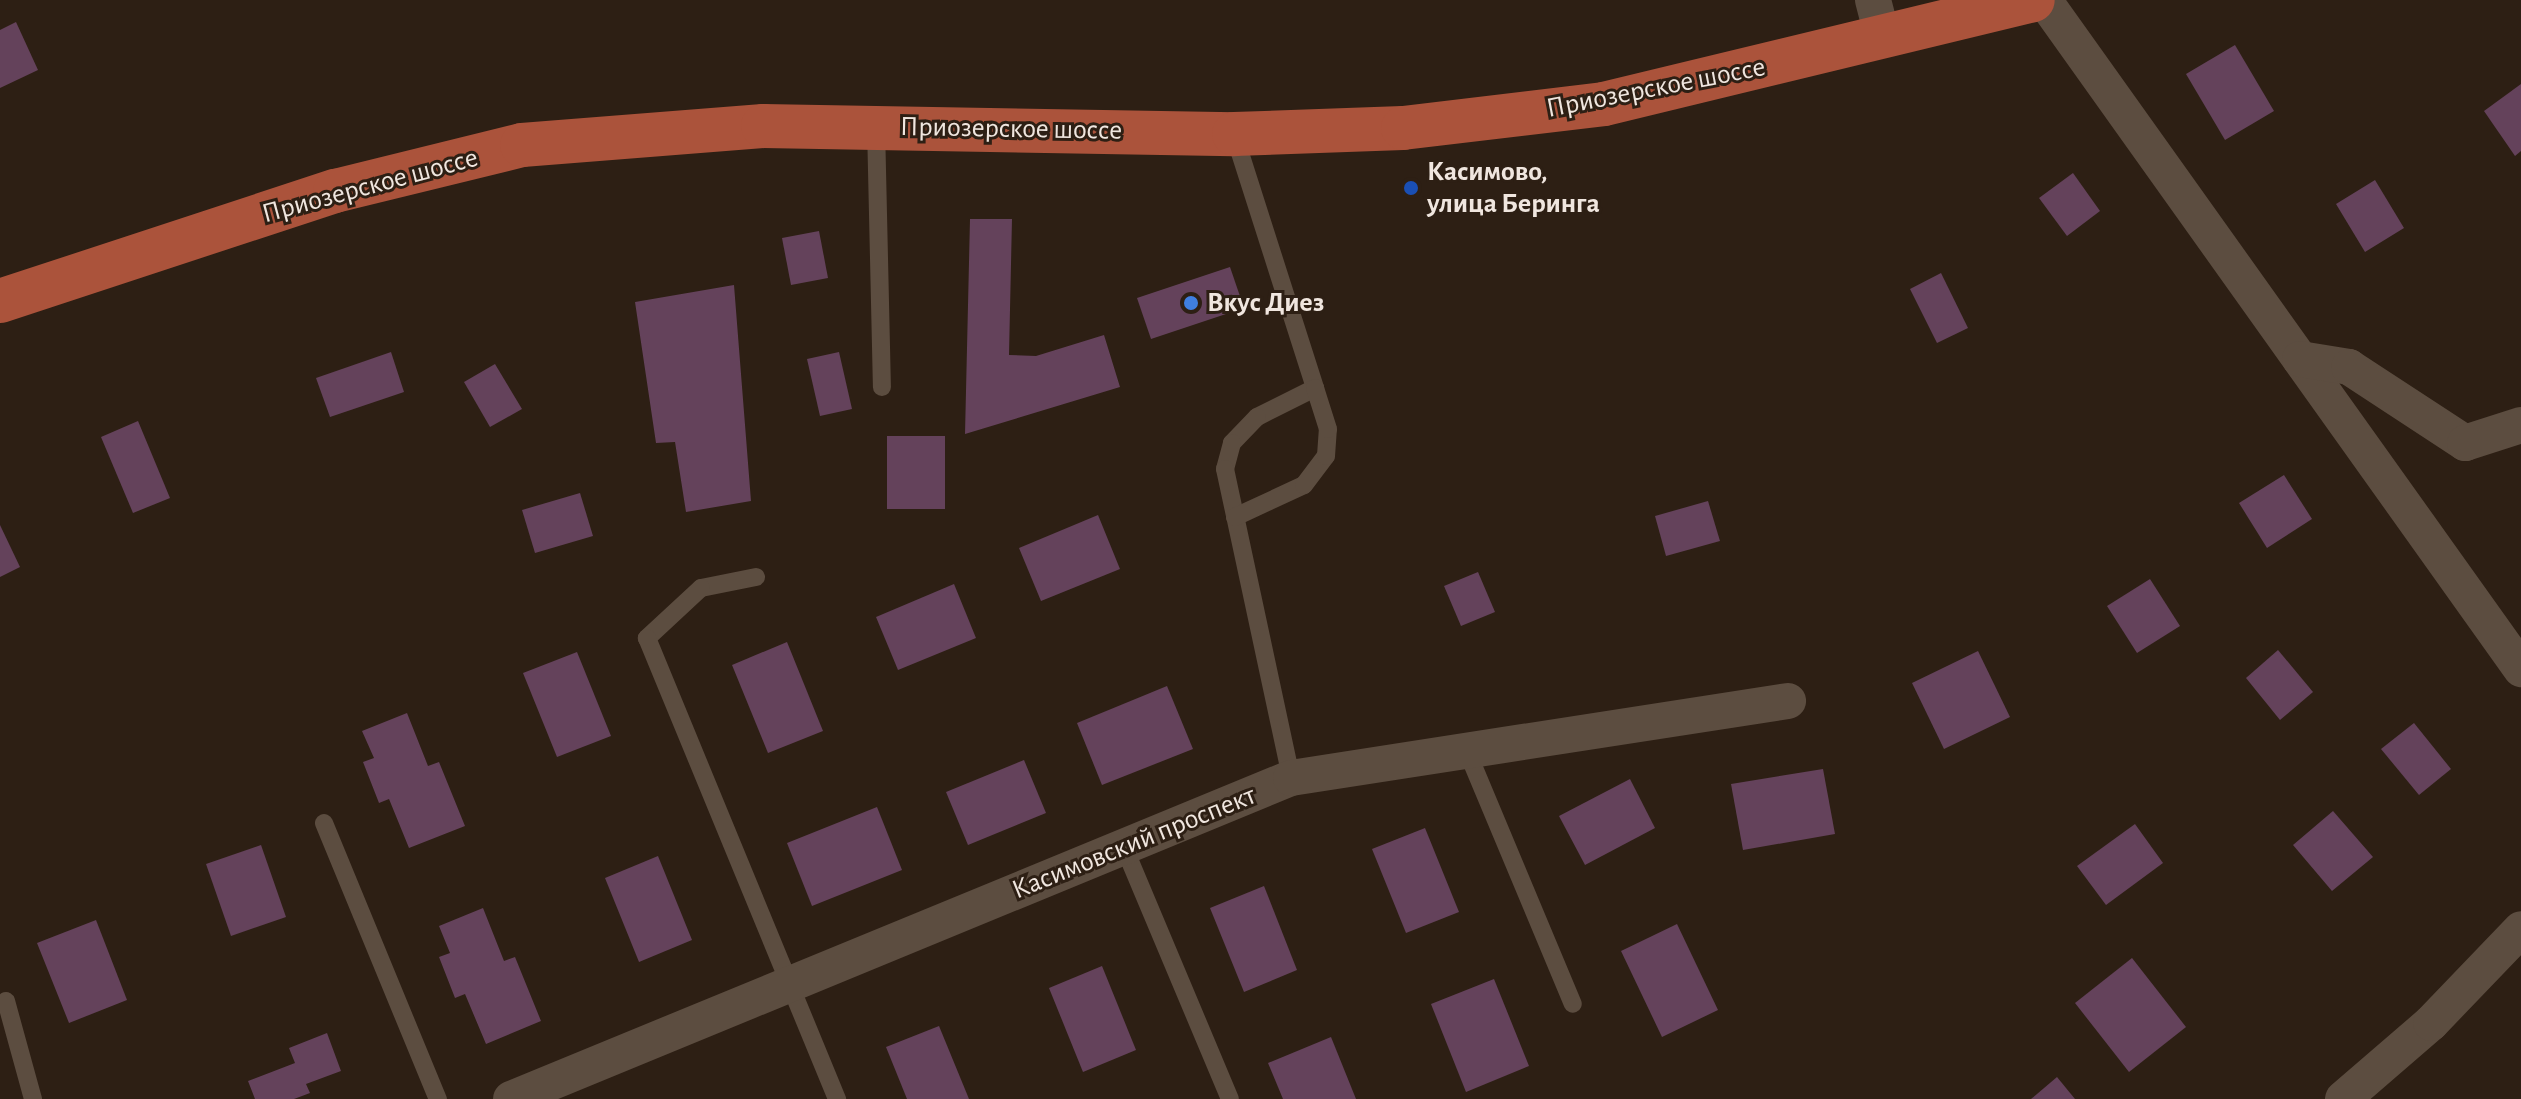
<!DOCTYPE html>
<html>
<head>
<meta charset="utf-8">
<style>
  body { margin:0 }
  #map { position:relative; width:2521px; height:1099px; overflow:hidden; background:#2d1f14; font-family:"Alegreya Sans",sans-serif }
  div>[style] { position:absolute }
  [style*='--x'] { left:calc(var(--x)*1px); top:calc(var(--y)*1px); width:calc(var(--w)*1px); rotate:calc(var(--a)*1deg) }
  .building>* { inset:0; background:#64425b }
  .service>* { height:18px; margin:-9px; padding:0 9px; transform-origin:9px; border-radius:9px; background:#5c4d40 }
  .minor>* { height:36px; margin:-18px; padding:0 18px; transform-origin:18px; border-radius:18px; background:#5c4d40 }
  .primary>* { height:44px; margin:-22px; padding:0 22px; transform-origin:22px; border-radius:22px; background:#ab533b }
  .dots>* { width:22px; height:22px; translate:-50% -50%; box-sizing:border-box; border:4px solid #2d1f14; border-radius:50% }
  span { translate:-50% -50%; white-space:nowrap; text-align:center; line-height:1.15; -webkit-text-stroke:6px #2d1f14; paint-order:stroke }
  .street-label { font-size:28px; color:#f0e6df }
  .poi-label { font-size:28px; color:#f0e6df; font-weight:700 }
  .left { translate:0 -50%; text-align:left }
</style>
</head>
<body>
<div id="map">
  <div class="building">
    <div style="clip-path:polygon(16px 22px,38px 70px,0 88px,0 30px)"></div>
    <div style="clip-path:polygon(2235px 45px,2274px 111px,2225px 140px,2186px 74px)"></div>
    <div style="clip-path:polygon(2521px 84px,2521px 151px,2515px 156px,2484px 111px)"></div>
    <div style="clip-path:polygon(2073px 173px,2100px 211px,2067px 236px,2039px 198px)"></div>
    <div style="clip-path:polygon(2375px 180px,2404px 228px,2365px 252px,2336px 204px)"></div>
    <div style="clip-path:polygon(970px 219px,1012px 219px,1009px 355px,1036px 356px,1104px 335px,1120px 387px,965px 434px)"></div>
    <div style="clip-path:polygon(819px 231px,828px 278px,791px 285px,782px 238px)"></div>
    <div style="clip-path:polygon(1230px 267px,1244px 308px,1151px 339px,1137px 298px)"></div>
    <div style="clip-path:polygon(1941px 273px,1968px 328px,1937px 343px,1910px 289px)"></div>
    <div style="clip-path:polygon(734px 285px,751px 501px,686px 512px,675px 442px,656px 443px,635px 302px)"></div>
    <div style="clip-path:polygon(391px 352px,404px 392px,330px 417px,316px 378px)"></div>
    <div style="clip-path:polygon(839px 352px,852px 409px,820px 416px,807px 359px)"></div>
    <div style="clip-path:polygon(495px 364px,522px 409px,490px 427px,464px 382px)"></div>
    <div style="clip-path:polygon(138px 421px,170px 498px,133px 513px,101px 437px)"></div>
    <div style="clip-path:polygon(887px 436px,945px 436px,945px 509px,887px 509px)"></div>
    <div style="clip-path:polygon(2284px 475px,2312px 519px,2267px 548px,2239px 503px)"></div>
    <div style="clip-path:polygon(580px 493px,593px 536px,535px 553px,522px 510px)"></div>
    <div style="clip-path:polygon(1708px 501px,1720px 541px,1666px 556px,1655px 516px)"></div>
    <div style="clip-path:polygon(1098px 515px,1120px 569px,1041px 601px,1019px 548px)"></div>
    <div style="clip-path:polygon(0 525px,20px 567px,0 577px)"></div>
    <div style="clip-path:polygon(1478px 572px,1495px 612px,1461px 626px,1444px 586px)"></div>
    <div style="clip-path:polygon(2150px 579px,2180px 626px,2137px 653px,2107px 606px)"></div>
    <div style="clip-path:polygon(954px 584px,976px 638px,898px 670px,876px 617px)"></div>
    <div style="clip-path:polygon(787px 642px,823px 731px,768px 753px,732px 665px)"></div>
    <div style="clip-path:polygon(2278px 650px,2313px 692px,2280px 720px,2246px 678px)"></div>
    <div style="clip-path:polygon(1978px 651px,2010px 717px,1944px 749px,1912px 683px)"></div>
    <div style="clip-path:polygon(577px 652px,611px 736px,557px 757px,523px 673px)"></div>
    <div style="clip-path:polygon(1167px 686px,1193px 749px,1102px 785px,1077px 723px)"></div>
    <div style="clip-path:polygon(407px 713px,428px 766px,439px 762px,465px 826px,409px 848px,389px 799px,379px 803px,363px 762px,374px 758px,362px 731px)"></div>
    <div style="clip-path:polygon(2414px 723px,2451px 769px,2419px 795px,2381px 749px)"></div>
    <div style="clip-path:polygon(1024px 760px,1046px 813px,968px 845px,946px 792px)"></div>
    <div style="clip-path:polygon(1823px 769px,1835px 834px,1743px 850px,1731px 784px)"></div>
    <div style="clip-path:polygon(1630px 779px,1655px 828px,1585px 865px,1559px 816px)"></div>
    <div style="clip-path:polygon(877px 807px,902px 870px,812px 906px,787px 843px)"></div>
    <div style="clip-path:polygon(2333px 811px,2373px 857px,2332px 891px,2293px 845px)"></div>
    <div style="clip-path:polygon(2135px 824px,2163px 863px,2106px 905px,2077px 866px)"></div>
    <div style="clip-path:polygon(1425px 828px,1459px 912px,1406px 933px,1372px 849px)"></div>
    <div style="clip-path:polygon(261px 845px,286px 917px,231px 936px,206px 864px)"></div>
    <div style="clip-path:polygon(658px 856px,692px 940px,639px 962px,605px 878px)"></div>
    <div style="clip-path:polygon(1264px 886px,1297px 970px,1244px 992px,1210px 908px)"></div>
    <div style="clip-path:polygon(483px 908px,504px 961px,515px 957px,541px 1021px,486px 1044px,465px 994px,455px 998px,439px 957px,450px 953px,439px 926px)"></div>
    <div style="clip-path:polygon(96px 920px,127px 1000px,69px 1023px,37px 943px)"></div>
    <div style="clip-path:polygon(1677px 924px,1718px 1010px,1662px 1037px,1621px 951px)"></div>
    <div style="clip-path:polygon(2132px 958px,2186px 1027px,2129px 1072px,2075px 1003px)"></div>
    <div style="clip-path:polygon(1102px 966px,1136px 1050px,1083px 1072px,1049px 988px)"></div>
    <div style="clip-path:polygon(1494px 979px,1529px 1066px,1466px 1092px,1431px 1004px)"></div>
    <div style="clip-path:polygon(939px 1026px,969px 1099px,907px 1099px,886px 1047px)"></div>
    <div style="clip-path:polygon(327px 1033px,341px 1071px,306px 1084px,310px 1093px,294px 1099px,255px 1099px,248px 1081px,295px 1063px,289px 1048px)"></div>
    <div style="clip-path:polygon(1331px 1037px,1356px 1099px,1283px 1099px,1268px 1063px)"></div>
    <div style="clip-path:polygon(2057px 1077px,2075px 1099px,2031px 1099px)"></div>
  </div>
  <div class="service">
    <div style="--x:876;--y:126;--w:261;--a:88.7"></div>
    <div style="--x:1234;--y:134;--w:267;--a:72.3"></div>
    <div style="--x:1315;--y:388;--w:65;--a:153.4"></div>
    <div style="--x:1257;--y:417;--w:36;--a:134"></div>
    <div style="--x:1232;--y:443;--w:27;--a:105"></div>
    <div style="--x:1225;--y:469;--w:316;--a:77.9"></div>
    <div style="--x:1235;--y:517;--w:76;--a:-24.9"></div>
    <div style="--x:1304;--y:485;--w:36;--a:-53"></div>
    <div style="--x:1326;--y:456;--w:27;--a:-86"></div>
    <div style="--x:1328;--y:429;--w:43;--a:-107.6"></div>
    <div style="--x:756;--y:577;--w:56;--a:168.7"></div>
    <div style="--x:701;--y:588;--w:74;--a:137.2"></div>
    <div style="--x:647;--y:638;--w:499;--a:67.6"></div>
    <div style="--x:1467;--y:751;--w:274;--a:67.3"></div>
    <div style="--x:324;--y:823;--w:299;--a:67.6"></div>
    <div style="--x:1124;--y:847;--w:273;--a:67.2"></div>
    <div style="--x:6;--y:1001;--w:102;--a:74.6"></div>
  </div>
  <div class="minor">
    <div style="--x:1873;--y:0;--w:40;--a:75.6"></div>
    <div style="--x:2044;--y:0;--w:822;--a:54.51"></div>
    <div style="--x:2300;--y:359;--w:50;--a:9.3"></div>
    <div style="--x:2349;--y:367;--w:139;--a:33.2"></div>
    <div style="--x:2465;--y:443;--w:59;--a:-17.8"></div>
    <div style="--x:511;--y:1099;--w:843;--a:-22.37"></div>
    <div style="--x:1291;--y:778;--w:503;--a:-8.81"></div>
    <div style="--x:2343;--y:1099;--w:116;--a:-40.8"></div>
    <div style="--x:2431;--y:1023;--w:130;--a:-46.2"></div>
  </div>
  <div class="primary">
    <div style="--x:0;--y:301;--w:353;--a:-18.2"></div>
    <div style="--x:335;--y:191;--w:193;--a:-13.8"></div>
    <div style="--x:522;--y:145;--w:242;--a:-4.5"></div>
    <div style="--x:763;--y:126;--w:471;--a:1"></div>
    <div style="--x:1234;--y:134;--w:169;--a:-2"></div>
    <div style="--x:1403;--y:128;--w:202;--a:-6.8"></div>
    <div style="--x:1604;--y:104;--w:441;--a:-13.6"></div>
  </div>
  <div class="dots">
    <div style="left:1411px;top:188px;background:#1a4fb4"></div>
    <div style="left:1191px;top:303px;background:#3f7fe0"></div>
  </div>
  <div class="street-label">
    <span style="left:1656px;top:88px;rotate:-11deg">Приозерское шоссе</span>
    <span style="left:1011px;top:129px;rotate:1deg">Приозерское шоссе</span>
    <span style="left:370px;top:186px;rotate:-15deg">Приозерское шоссе</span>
    <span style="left:1134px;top:843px;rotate:-22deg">Касимовский проспект</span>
  </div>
  <div class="poi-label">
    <span class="left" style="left:1427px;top:188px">Касимово,<br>улица Беринга</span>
    <span class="left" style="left:1207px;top:303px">Вкус Диез</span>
  </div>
</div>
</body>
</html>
